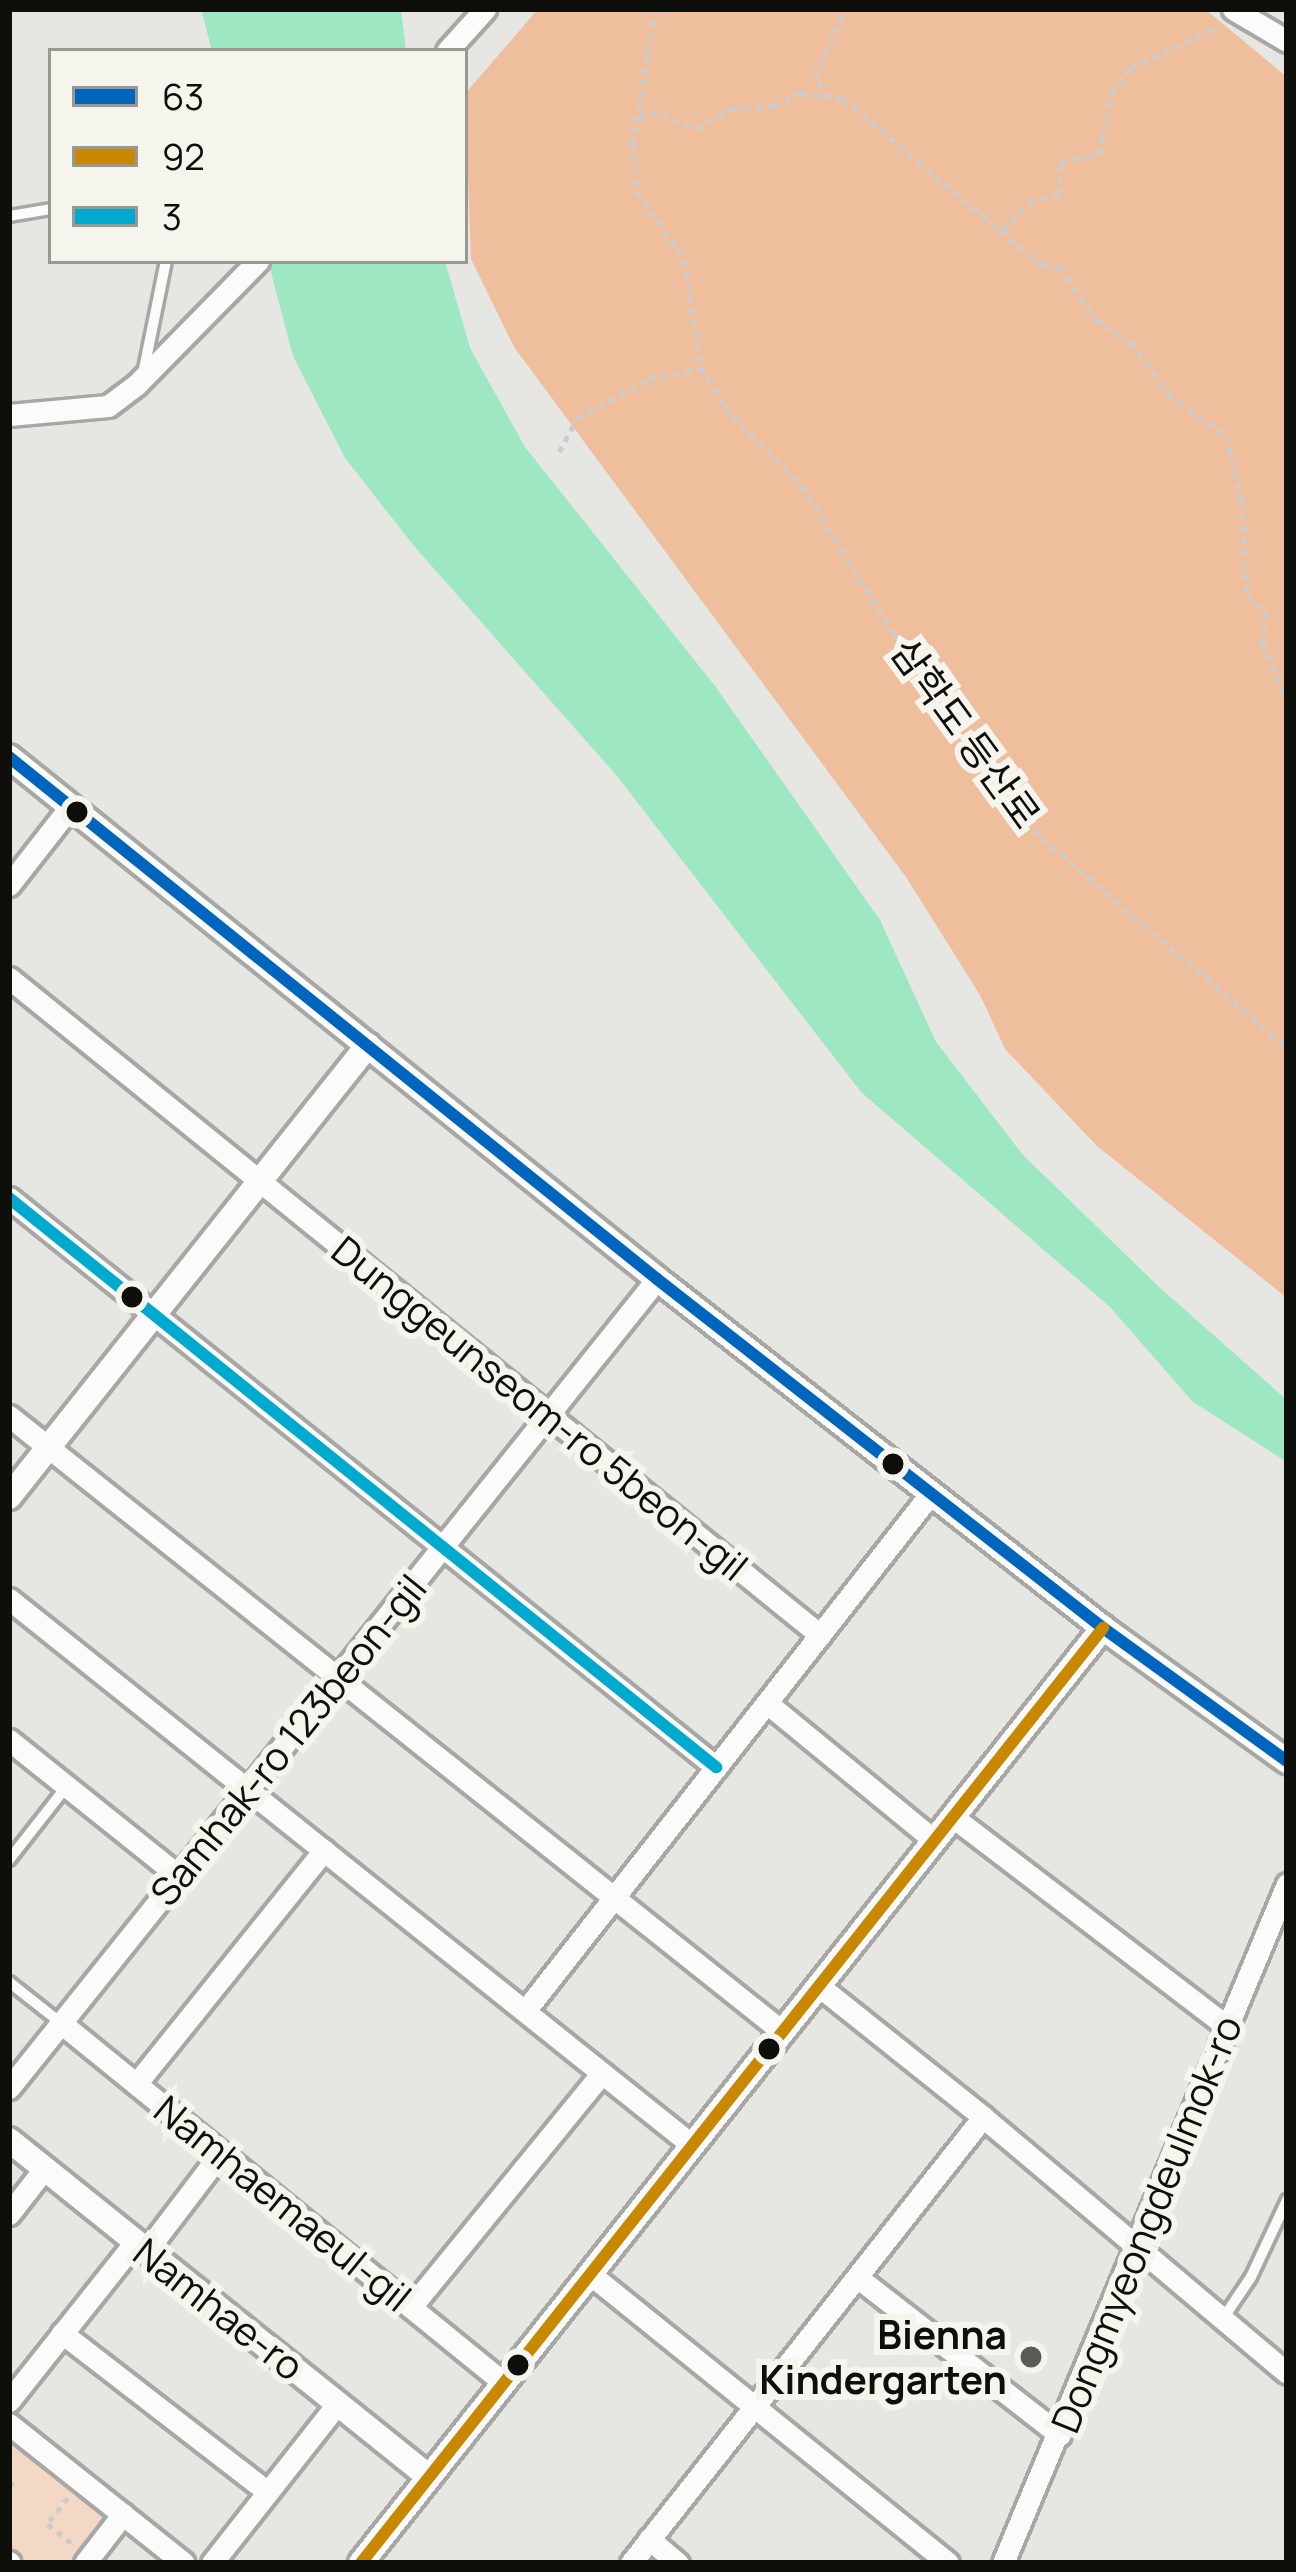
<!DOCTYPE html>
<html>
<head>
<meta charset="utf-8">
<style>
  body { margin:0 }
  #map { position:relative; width:1296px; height:2572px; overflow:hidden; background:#e6e6e2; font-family:Manrope,"Noto Sans KR",sans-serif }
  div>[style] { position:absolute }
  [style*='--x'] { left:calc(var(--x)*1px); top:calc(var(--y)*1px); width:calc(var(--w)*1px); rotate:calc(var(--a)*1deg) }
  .green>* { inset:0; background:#f3d8c6 }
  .forest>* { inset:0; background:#eebe9d }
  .water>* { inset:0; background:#9de8c2 }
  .path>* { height:4.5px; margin-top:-2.25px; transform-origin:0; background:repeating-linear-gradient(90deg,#ccc 0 6px,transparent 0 12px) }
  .roads { filter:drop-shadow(3px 0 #a7a7a4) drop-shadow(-3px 0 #a7a7a4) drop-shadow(0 3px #a7a7a4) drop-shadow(0 -3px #a7a7a4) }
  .service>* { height:10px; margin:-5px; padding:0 5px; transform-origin:5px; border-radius:5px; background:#fbfbfb }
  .minor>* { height:21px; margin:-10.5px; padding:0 10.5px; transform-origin:10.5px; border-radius:10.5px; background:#fbfbfb }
  .tertiary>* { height:24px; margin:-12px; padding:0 12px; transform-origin:12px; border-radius:12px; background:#fbfbfb }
  .bus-1>* { height:12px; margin:-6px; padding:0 6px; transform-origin:6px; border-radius:6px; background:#0065bd }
  .bus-2>* { height:12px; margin:-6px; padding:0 6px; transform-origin:6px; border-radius:6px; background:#c88802 }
  .bus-3>* { height:12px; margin:-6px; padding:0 6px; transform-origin:6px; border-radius:6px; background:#00a9ce }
  .dots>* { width:33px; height:33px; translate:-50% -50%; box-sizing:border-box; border:6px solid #f5f5ee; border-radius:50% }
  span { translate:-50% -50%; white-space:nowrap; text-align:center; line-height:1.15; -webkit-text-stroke:12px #f5f5ee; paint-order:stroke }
  .street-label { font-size:39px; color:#0e0e0b }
  .poi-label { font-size:39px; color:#0e0e0b; font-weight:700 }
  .right { translate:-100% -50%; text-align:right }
  .frame { position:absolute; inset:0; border:12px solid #0e0e0b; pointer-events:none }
  .legend { position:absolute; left:48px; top:48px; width:420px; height:216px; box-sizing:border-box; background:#f5f5ee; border:3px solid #999993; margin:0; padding:15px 21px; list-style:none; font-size:36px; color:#0e0e0b }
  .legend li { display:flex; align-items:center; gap:24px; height:60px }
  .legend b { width:60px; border:3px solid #999993 }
</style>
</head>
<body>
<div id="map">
  <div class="green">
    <div style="clip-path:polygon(9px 2434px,113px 2514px,75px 2563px,23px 2563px,9px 2552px)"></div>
  </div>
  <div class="forest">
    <div style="clip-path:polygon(538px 9px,1205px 9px,1287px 77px,1287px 1298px,1097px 1146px,1005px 1049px,980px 995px,906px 877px,514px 347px,471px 259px,465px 94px)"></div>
  </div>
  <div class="water">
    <div style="clip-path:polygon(201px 9px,401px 9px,406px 51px,212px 51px)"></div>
    <div style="clip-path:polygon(268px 261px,445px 261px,470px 348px,525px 447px,715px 686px,880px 920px,936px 1042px,1023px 1155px,1158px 1286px,1287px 1400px,1287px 1462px,1193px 1402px,1110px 1307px,861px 1092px,617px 776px,414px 546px,345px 458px,293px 356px)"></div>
  </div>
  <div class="path">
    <div style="--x:656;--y:9;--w:137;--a:99.7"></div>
    <div style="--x:633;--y:144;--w:47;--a:85.1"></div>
    <div style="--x:637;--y:191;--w:84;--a:55.2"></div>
    <div style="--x:685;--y:260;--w:109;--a:81.6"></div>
    <div style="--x:701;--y:368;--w:46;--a:58.4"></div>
    <div style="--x:725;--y:407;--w:111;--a:46.1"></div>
    <div style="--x:802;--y:487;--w:175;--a:57.9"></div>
    <div style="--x:895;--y:635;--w:251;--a:54.1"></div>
    <div style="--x:1042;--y:838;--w:323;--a:40.6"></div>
    <div style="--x:827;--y:98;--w:24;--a:-120"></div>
    <div style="--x:815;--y:77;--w:74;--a:-66.2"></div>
    <div style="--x:640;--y:116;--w:12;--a:-24"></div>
    <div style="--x:651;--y:111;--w:49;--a:21.4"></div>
    <div style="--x:697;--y:129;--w:41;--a:-31"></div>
    <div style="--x:732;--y:108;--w:42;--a:-2.7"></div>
    <div style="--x:774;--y:106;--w:29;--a:-27"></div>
    <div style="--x:800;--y:93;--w:44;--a:7.8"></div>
    <div style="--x:844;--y:99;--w:259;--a:40.1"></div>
    <div style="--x:1042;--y:266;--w:18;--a:3"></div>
    <div style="--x:1060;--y:267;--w:64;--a:55.8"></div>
    <div style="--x:1096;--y:320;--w:42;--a:33.3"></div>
    <div style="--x:1131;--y:343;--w:64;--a:53.3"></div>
    <div style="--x:1169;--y:394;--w:71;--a:36.4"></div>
    <div style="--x:1226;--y:436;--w:68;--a:76.4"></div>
    <div style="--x:1242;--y:502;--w:93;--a:86.9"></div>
    <div style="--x:1247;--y:595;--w:27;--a:45"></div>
    <div style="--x:1266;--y:614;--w:30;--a:96"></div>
    <div style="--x:1263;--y:644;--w:60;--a:66.4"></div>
    <div style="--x:1003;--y:230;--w:38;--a:-47"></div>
    <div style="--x:1029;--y:202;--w:30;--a:-14"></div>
    <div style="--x:1058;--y:195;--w:33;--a:-85"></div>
    <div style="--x:1061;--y:162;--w:38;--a:-12"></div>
    <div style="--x:1098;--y:154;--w:63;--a:-77.1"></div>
    <div style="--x:1112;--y:93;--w:31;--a:-53"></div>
    <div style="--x:1131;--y:68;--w:98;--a:-25.5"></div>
    <div style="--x:559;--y:452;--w:38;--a:-62"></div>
    <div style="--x:577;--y:418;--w:83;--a:-28.1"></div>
    <div style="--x:650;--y:379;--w:52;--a:-12.2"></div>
    <div style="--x:9;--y:2487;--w:8;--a:-50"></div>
    <div style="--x:68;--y:2498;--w:33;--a:128"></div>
    <div style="--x:48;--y:2524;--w:33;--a:39"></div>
  </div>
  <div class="roads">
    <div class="service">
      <div style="--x:9;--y:216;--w:43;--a:-9.5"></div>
      <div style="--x:144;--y:369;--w:110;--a:-78.5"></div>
      <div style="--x:9;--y:1860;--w:93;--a:-52"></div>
      <div style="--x:9;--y:1982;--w:66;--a:38.3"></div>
      <div style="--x:1222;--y:2320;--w:52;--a:-56"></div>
      <div style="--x:1251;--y:2277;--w:85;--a:-64.9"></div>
    </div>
    <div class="minor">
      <div style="--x:1233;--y:9;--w:63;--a:30.7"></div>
      <div style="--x:447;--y:51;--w:57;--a:-47.9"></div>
      <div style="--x:9;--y:415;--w:99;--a:-5.2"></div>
      <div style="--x:108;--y:406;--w:36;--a:-37"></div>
      <div style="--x:137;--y:384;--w:173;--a:-45.5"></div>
      <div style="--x:9;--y:885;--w:99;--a:-52"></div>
      <div style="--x:9;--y:978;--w:1044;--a:39.01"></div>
      <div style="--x:9;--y:1198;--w:908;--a:38.83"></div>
      <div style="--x:9;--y:1416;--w:989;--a:38.52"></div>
      <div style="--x:9;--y:1599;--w:874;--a:38.64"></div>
      <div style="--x:767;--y:1703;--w:217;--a:39.4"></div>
      <div style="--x:9;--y:1740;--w:218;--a:38.7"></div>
      <div style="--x:953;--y:1817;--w:344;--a:37.4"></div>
      <div style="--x:819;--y:1986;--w:210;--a:38.6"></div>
      <div style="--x:983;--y:2117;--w:397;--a:40.1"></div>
      <div style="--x:525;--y:2011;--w:658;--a:-51.91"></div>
      <div style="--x:61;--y:2023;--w:571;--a:39.1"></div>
      <div style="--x:136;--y:2084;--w:300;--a:-51.2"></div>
      <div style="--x:9;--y:2088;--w:1037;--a:-51.31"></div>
      <div style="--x:9;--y:2214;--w:57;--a:-52.1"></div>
      <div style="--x:147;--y:2250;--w:122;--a:-52.7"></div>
      <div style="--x:590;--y:2274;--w:460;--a:38.9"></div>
      <div style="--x:857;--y:2277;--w:257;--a:37.9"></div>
      <div style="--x:411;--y:2307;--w:302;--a:-50.8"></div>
      <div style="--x:62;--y:2333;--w:260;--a:37.7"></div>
      <div style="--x:9;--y:2401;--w:203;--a:-51.6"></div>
      <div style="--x:9;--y:2424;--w:223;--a:38.5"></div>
      <div style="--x:649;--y:2539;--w:38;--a:40"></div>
      <div style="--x:9;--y:2562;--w:1;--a:45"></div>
      <div style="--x:85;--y:2563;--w:62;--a:-52.2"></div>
      <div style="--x:212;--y:2563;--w:204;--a:-51.8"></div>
      <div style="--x:631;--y:2563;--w:568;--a:-51.72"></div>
      <div style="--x:1003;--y:2563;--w:736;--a:-67.3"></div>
    </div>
    <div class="tertiary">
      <div style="--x:9;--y:757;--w:832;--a:38.85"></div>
      <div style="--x:657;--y:1279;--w:566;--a:38.04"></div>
      <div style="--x:1103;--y:1628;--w:227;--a:35.9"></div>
      <div style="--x:9;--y:1497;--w:577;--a:-51.54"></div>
      <div style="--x:9;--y:2140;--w:538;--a:38.74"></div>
      <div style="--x:361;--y:2563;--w:1194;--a:-51.57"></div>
    </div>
  </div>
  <div class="bus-1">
    <div style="--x:9;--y:757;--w:832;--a:38.85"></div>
    <div style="--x:657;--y:1279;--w:566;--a:38.04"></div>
    <div style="--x:1103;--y:1628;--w:227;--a:35.9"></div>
  </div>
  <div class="bus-2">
    <div style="--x:361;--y:2563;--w:1194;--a:-51.57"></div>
  </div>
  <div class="bus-3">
    <div style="--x:9;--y:1198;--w:908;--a:38.83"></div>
  </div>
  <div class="dots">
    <div style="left:77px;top:812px;background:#0e0e0b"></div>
    <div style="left:132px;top:1297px;background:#0e0e0b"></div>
    <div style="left:893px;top:1464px;background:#0e0e0b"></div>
    <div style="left:769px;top:2049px;background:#0e0e0b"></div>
    <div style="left:1031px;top:2357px;background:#5a5a56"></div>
    <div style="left:518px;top:2365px;background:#0e0e0b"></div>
  </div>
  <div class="street-label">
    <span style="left:966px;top:733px;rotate:54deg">삼학도 등산로</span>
    <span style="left:540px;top:1408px;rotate:39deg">Dunggeunseom-ro 5beon-gil</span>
    <span style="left:288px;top:1740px;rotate:-51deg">Samhak-ro 123beon-gil</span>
    <span style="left:283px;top:2203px;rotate:39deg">Namhaemaeul-gil</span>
    <span style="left:1146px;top:2224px;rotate:-68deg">Dongmyeongdeulmok-ro</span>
    <span style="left:219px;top:2309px;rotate:38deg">Namhae-ro</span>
  </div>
  <div class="poi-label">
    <span class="right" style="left:1007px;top:2357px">Bienna<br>Kindergarten</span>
  </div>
  <div class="frame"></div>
  <ul class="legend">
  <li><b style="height:15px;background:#0065bd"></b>63</li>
  <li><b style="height:15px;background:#c88802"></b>92</li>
  <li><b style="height:15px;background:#00a9ce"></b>3</li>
  </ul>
</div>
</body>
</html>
